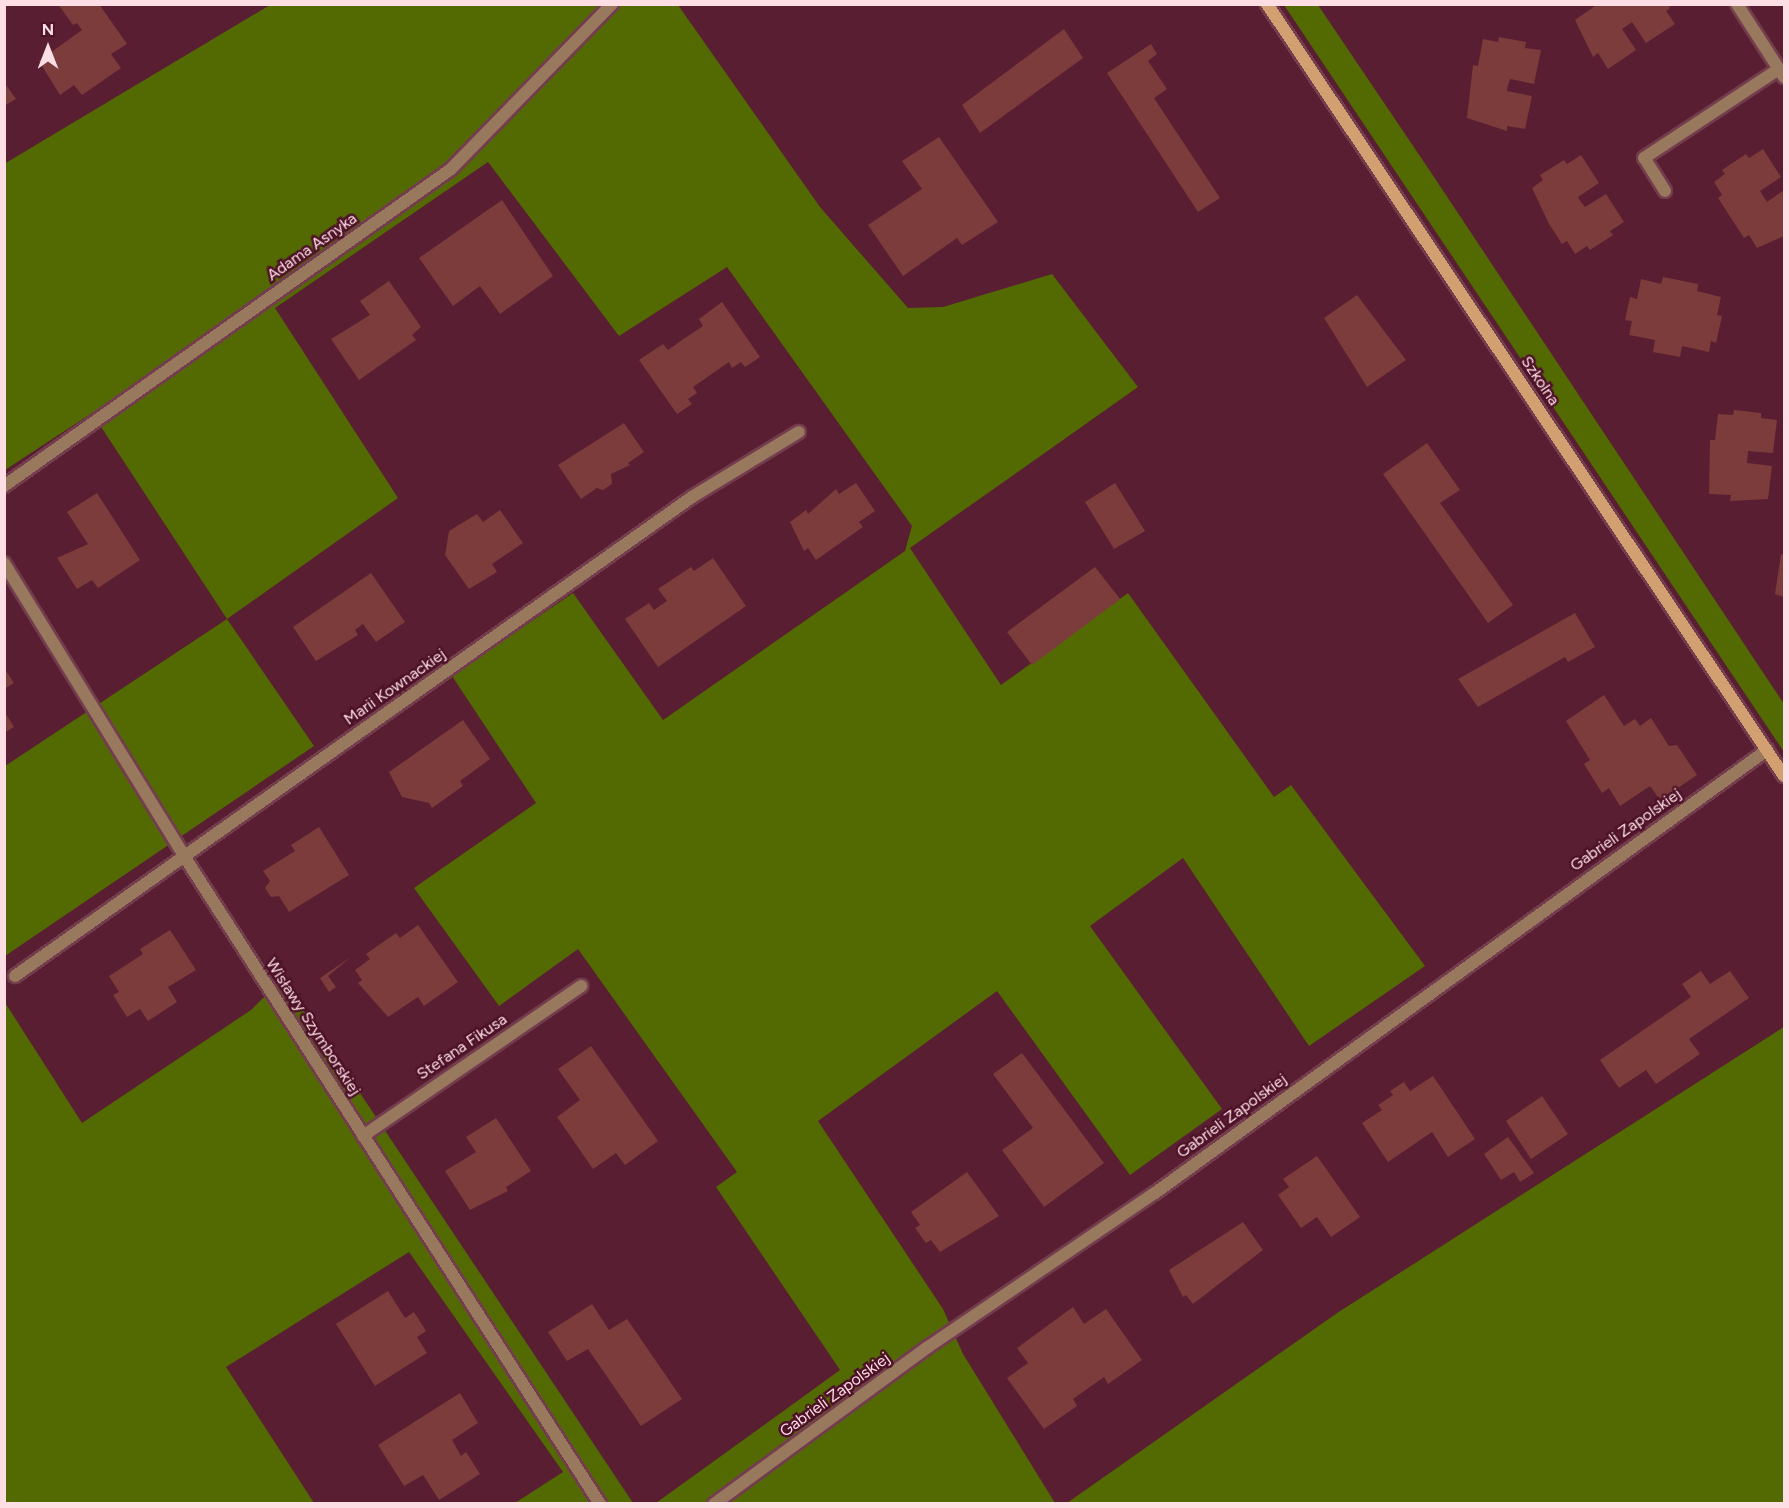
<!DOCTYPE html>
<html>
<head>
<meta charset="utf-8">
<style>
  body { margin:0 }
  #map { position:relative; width:1789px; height:1508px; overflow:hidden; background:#591e31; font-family:Figtree,sans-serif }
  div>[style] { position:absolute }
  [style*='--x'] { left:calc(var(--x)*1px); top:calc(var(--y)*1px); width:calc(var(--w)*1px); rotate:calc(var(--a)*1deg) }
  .green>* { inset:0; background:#536902 }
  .building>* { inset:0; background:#7c3c3b }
  .roads { filter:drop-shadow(2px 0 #733d4e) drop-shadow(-2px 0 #733d4e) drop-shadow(0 2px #733d4e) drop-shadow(0 -2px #733d4e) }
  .street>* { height:12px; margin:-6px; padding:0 6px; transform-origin:6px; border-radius:6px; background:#99795d }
  .secondary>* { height:12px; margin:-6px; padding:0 6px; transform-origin:6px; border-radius:6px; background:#d29f71 }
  span { translate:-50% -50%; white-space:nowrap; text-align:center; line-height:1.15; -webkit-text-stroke:5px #4d1227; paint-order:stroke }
  .street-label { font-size:16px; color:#fedee5 }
  .frame { position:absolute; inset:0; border:6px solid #fedee5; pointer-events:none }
  .north { position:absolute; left:18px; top:18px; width:60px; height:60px; -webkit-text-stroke:4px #4d1227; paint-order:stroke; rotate:0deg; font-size:16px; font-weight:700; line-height:24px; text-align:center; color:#fedee5 }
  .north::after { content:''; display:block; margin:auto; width:21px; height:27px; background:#fedee5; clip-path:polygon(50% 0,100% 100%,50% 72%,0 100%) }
</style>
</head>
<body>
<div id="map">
  <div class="green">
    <div style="clip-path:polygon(270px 5px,678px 5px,820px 207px,908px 308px,943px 307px,1052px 274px,1138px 387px,910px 548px,1001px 685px,1128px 593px,1274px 797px,1291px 785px,1425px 966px,1309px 1046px,1183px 858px,1090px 926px,1222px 1109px,1130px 1175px,997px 991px,818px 1121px,943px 1309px,963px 1354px,1055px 1503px,656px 1503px,840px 1370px,716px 1187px,737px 1172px,578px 949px,499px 1006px,414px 888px,536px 803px,452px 676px,573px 593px,663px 720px,905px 551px,912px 526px,727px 267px,619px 336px,488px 162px,275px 308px,398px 498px,227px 619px,314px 746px,5px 956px,5px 766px,227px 619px,92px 413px,5px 470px,4px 164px)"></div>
    <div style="clip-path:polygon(1284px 5px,1318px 5px,1428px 168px,1784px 704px,1784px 752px)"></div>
    <div style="clip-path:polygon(282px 979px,348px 1075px,633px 1503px,515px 1503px,563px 1472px,409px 1252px,226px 1367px,314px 1503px,5px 1503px,4px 1001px,82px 1123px,251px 1010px)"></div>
    <div style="clip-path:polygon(1784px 1027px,1784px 1503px,1067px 1503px,1337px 1313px)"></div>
  </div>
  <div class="building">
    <div style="clip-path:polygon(58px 4px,99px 4px,127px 44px,111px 54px,121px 68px,82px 95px,74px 85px,60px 95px,39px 61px,82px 30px,77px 23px,73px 25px)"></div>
    <div style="clip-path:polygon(1598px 4px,1668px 4px,1670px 8px,1666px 11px,1675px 24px,1646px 43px,1632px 22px,1622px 29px,1636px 50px,1608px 69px,1598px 53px,1593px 57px,1575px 20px)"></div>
    <div style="clip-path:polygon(1064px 29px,1083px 58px,980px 133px,962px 105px)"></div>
    <div style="clip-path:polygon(1499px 37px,1526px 42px,1525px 48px,1541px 50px,1534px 84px,1510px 79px,1508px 85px,1507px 91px,1532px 96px,1525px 129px,1507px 126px,1507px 131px,1467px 118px,1473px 65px,1478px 66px,1483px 39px,1498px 42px)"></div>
    <div style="clip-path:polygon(1151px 44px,1157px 54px,1148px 61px,1167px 89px,1154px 98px,1220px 198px,1198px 212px,1107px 73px)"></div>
    <div style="clip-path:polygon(4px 82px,16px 99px,4px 106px)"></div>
    <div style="clip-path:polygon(939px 137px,998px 222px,962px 245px,957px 238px,903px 276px,868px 225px,922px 189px,902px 161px)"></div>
    <div style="clip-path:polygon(1763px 149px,1781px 177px,1760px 191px,1767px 202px,1784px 190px,1784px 236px,1757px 248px,1749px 235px,1744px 238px,1718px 198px,1722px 195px,1714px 182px,1725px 174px,1722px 170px,1746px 154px,1749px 158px)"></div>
    <div style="clip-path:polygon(1581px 155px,1599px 183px,1578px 197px,1581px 202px,1585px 207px,1606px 194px,1624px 222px,1610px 231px,1613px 235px,1590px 250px,1587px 246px,1575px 254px,1567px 241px,1562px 244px,1549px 224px,1532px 188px,1543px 180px,1540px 175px,1564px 160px,1567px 164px)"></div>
    <div style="clip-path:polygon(502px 200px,553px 276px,500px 314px,480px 286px,453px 306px,419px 258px)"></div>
    <div style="clip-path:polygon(1663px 277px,1698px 284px,1697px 291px,1721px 297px,1717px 315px,1722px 316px,1716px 343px,1711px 341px,1709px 352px,1682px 346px,1680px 357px,1653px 352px,1655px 340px,1629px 335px,1632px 321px,1625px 320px,1630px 297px,1637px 299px,1641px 279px,1661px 284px)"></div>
    <div style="clip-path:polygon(389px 281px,421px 327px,412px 335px,416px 340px,359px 380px,331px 339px,370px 315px,360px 301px)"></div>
    <div style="clip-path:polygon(1357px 295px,1406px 360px,1367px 387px,1324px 318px)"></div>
    <div style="clip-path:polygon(722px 302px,760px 357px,745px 367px,741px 362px,732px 368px,729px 362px,693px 387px,697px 393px,688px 399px,692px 404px,677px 414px,639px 360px,663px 344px,668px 350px,685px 338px,703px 326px,699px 319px)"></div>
    <div style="clip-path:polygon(1734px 410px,1761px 413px,1761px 418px,1777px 420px,1773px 453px,1748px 451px,1747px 463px,1772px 466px,1768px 499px,1730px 501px,1731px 495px,1709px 494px,1710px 440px,1715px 440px,1718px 414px,1733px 415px)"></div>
    <div style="clip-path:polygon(624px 423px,644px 452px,628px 463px,630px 465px,611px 474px,612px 484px,603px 490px,597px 488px,581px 499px,558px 465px)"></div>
    <div style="clip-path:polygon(1427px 443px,1460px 490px,1440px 503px,1513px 605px,1488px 623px,1383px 474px)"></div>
    <div style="clip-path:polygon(856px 483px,875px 511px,859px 522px,863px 527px,816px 560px,808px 548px,804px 551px,790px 522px,806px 510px,808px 514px,836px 489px,839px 494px)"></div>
    <div style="clip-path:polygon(1115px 483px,1145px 531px,1114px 549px,1085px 502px)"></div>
    <div style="clip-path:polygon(97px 493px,140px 560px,98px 588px,92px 580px,77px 589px,57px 558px,88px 544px,67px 512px)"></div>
    <div style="clip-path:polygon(500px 510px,523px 543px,492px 564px,497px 572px,469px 589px,445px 555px,449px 531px,477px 514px,483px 522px)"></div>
    <div style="clip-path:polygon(1781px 554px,1784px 555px,1784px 597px,1775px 594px)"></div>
    <div style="clip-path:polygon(713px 558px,746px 606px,658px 667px,625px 619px,649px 603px,654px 610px,667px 601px,658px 589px,691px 567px,694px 571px)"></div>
    <div style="clip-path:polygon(1095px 567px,1120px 599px,1032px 665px,1007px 632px)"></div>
    <div style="clip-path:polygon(371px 573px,405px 622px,376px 642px,363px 624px,355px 630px,358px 635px,316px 661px,293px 627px)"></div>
    <div style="clip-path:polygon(1575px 613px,1595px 647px,1568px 662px,1565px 657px,1478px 707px,1458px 679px)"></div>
    <div style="clip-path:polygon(4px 668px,14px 683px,4px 689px)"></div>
    <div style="clip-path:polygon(1604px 695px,1624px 726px,1635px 719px,1640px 726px,1651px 718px,1669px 746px,1677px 745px,1697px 775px,1660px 800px,1650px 786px,1620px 806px,1609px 788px,1602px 793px,1584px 764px,1590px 760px,1566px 721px)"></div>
    <div style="clip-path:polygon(4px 711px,14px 727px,4px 733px)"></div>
    <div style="clip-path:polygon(463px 720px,490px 759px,460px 781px,463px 786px,432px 808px,429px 803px,402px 797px,389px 772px)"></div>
    <div style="clip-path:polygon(319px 827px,349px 875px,289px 912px,279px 896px,271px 897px,265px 888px,270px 881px,263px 871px,295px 851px,291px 845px)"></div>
    <div style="clip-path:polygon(418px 925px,458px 982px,424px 1006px,418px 997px,388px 1017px,358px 983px,362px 980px,355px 970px,370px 959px,366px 954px,396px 933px,400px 938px)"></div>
    <div style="clip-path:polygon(170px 930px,196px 970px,168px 987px,177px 1002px,148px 1021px,140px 1009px,127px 1017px,113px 995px,119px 992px,109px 976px,143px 954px,140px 949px)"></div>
    <div style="clip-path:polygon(351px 957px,328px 976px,336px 987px,329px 992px,320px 978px)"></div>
    <div style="clip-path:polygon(1701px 971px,1710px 984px,1730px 971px,1749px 998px,1689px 1039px,1700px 1054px,1656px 1084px,1646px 1070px,1619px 1088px,1600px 1060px,1691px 997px,1682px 984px)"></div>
    <div style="clip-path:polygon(591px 1046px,658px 1141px,625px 1165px,616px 1153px,593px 1169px,557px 1117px,580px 1100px,558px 1069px)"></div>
    <div style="clip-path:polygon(1022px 1053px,1104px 1163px,1044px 1207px,1002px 1150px,1033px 1128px,993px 1074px)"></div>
    <div style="clip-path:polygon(1433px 1076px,1475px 1139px,1448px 1157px,1432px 1132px,1388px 1162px,1362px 1123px,1382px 1110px,1378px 1105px,1393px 1095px,1390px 1091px,1404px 1082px,1410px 1091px)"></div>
    <div style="clip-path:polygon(1542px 1096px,1568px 1134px,1531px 1159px,1506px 1121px)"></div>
    <div style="clip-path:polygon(496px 1118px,531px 1171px,506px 1187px,508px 1191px,470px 1210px,445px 1171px,476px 1152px,466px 1137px)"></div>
    <div style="clip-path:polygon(1508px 1137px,1534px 1173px,1520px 1182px,1514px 1172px,1501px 1180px,1484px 1154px)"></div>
    <div style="clip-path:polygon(1317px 1156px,1360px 1217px,1331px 1237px,1317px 1217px,1301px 1228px,1278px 1195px,1289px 1187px,1283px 1179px)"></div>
    <div style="clip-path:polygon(967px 1172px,999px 1216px,940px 1252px,931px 1240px,926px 1243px,915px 1228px,920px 1225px,911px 1212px)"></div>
    <div style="clip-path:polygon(1243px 1222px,1263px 1250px,1193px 1304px,1186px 1295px,1183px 1297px,1169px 1270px)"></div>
    <div style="clip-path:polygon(388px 1291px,405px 1318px,414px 1312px,426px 1331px,417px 1337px,427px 1353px,375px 1386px,336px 1324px)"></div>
    <div style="clip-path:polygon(592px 1304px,609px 1330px,627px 1319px,682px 1399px,641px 1426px,588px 1349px,567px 1361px,548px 1332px)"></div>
    <div style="clip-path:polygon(1073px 1307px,1084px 1324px,1106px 1309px,1142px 1360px,1108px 1384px,1104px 1377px,1073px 1399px,1077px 1406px,1044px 1429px,1007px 1378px,1028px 1363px,1017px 1348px)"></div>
    <div style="clip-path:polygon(460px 1393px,478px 1423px,452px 1440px,461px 1456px,466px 1452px,480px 1474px,439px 1500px,423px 1475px,404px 1486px,378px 1445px)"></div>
  </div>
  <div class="roads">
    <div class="street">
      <div style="--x:1737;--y:4;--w:87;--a:57.2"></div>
      <div style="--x:1665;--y:191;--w:39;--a:-122"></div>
      <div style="--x:1644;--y:158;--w:162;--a:-33.4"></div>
      <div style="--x:4;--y:486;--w:548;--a:-35.34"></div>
      <div style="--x:451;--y:169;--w:231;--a:-45.7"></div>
      <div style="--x:4;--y:563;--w:344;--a:58.4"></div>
      <div style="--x:184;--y:856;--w:770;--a:57.3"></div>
      <div style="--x:15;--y:976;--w:829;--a:-35.28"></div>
      <div style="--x:692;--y:497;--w:125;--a:-31.3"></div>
      <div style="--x:363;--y:1136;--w:265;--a:-34.5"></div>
      <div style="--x:714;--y:1504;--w:265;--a:-36.3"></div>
      <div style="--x:928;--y:1347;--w:274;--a:-34.2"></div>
      <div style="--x:1155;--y:1193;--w:756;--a:-35.9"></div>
    </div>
    <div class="secondary">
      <div style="--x:1267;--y:4;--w:929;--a:56.19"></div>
    </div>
  </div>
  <div class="street-label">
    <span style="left:312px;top:247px;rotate:-35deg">Adama Asnyka</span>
    <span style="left:1540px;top:381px;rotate:56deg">Szkolna</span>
    <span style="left:395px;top:687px;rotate:-35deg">Marii Kownackiej</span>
    <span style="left:1626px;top:830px;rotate:-35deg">Gabrieli Zapolskiej</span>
    <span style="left:313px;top:1027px;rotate:57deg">Wisławy Szymborskiej</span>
    <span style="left:462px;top:1047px;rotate:-34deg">Stefana Fikusa</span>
    <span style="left:1232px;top:1116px;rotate:-36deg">Gabrieli Zapolskiej</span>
    <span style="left:835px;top:1395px;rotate:-36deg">Gabrieli Zapolskiej</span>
  </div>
  <div class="frame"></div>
  <div class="north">N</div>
</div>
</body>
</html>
